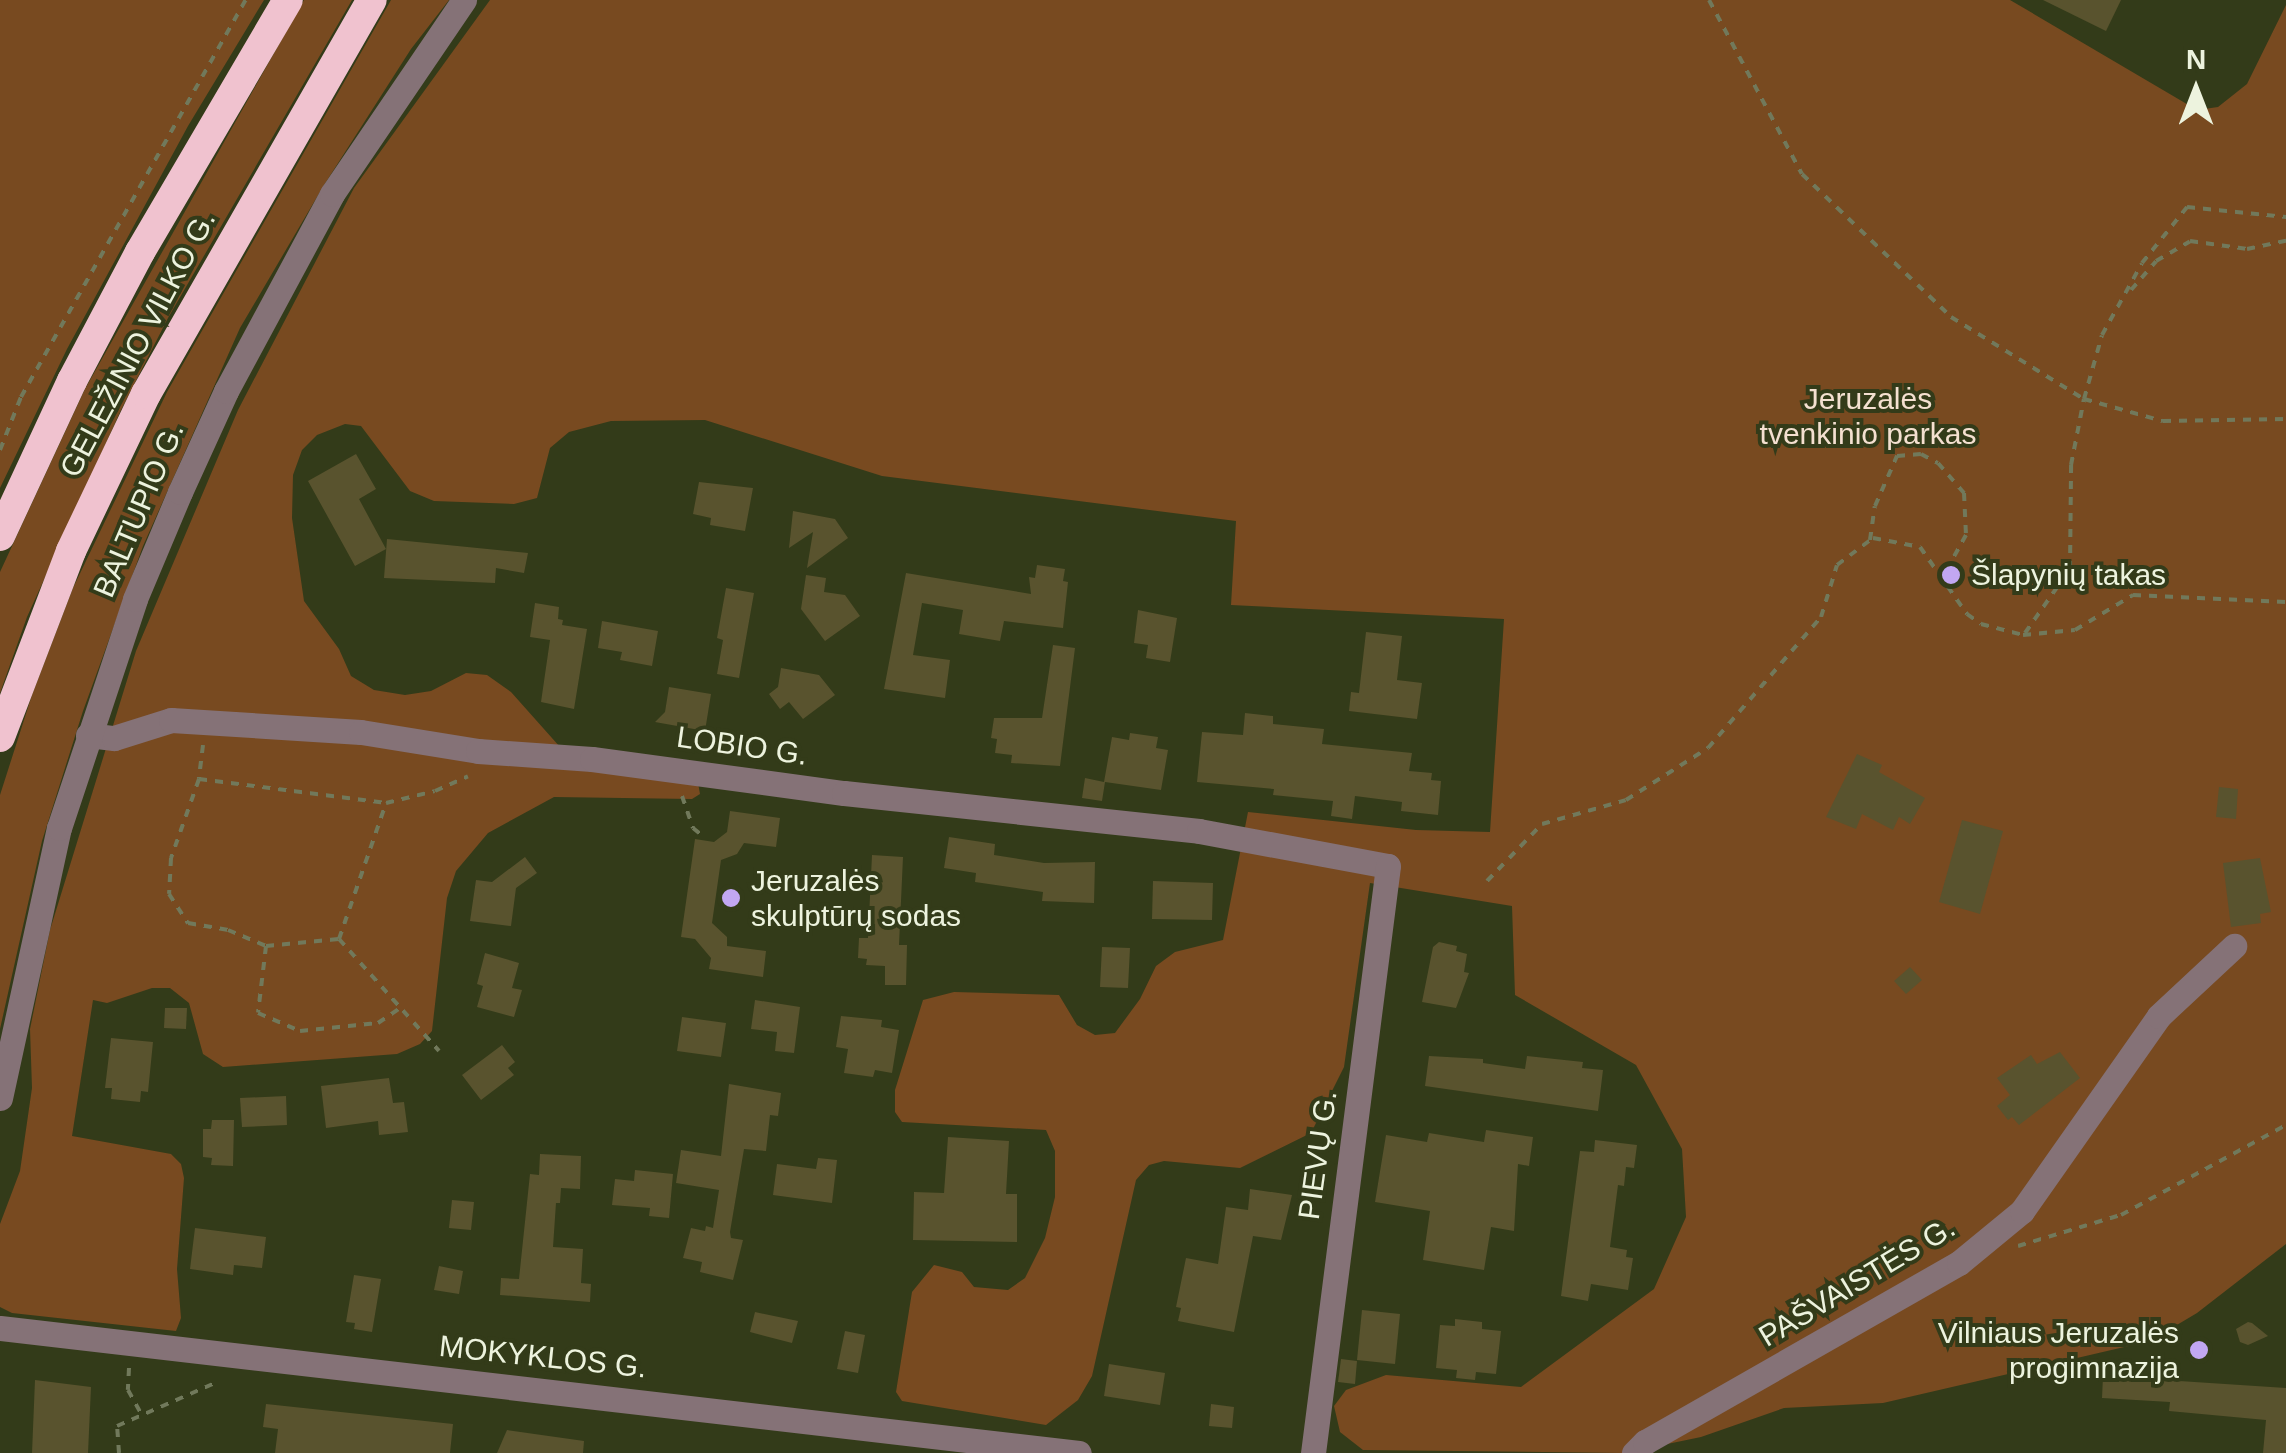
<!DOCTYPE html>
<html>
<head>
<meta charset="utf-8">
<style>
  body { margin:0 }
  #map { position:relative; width:2286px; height:1453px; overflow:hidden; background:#333b19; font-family:Helvetica,sans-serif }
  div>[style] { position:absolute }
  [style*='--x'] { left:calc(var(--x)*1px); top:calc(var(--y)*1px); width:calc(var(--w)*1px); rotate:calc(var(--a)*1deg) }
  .green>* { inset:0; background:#784a20 }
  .building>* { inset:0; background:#59532e }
  .path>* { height:4px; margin-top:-2px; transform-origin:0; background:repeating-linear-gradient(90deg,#71795b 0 8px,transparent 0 16px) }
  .minor>* { height:25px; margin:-12.5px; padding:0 12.5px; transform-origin:12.5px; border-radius:12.5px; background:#857277 }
  .highway>* { height:30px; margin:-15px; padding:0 15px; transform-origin:15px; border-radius:15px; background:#f0c2cf }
  .dots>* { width:28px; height:28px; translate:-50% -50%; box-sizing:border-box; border:5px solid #333b19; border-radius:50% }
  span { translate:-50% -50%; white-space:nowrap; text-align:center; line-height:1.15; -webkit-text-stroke:8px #333b19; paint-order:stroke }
  .street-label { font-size:30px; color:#edf3de }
  .park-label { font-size:30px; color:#f4e0d0 }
  .poi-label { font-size:30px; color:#edf3de }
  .left { translate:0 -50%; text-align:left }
  .right { translate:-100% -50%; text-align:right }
  .north { position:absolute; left:2146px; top:40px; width:100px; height:100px; -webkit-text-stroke:8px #333b19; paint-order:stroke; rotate:0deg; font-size:28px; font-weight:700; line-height:40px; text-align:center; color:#edf3de }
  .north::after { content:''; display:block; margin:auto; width:35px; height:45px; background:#edf3de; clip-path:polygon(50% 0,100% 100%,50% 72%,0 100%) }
</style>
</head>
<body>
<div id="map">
  <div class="green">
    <div style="clip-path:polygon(0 0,264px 0,188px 126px,67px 349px,0 488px)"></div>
    <div style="clip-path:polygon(304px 0,352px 0,168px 318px,121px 410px,27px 617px,0 693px,0 572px,85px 389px)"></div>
    <div style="clip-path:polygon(391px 0,449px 0,411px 49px,324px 185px,240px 328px,143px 546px,83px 711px,42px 841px,0 1029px,0 795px,32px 695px,73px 588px,167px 392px)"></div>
    <div style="clip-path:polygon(490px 0,2010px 0,2197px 110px,2218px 107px,2247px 84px,2286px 5px,2286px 1244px,2197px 1313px,2150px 1341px,1883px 1403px,1784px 1408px,1701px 1437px,1624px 1453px,1363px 1450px,1340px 1432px,1334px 1406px,1346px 1390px,1386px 1375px,1521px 1387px,1654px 1289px,1686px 1217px,1682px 1149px,1636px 1065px,1515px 995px,1512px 906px,1370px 883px,1344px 1067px,1311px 1133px,1240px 1168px,1164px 1161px,1149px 1165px,1136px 1180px,1092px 1376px,1078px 1400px,1046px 1425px,902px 1401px,896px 1392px,912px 1292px,934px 1265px,962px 1272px,974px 1287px,1008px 1290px,1025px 1278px,1045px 1238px,1055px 1197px,1055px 1151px,1046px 1130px,902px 1122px,895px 1112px,895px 1090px,923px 1000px,954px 992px,1059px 995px,1077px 1025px,1095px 1035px,1115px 1033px,1140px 999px,1156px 966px,1175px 952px,1223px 940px,1248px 812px,1416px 830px,1490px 832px,1504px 619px,1231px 605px,1236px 521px,882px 476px,705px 420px,611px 421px,569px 432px,550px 448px,537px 498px,514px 504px,434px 501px,410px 491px,361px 426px,345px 424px,317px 435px,302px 450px,293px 475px,292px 518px,304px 601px,339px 649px,351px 676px,374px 690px,405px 695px,431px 691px,466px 673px,487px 675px,511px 692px,560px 747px,698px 783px,700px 794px,692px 799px,554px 797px,488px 833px,456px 871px,447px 898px,432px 1031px,420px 1044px,397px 1054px,223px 1067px,203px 1054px,189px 1003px,170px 988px,152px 988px,107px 1003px,93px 1000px,72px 1136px,171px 1154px,181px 1164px,184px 1178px,177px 1269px,181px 1318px,176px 1331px,12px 1313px,0 1307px,0 1224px,20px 1171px,32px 1088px,30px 1029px,50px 930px,136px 651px,238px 410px,354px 188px)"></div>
  </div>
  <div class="building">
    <div style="clip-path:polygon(2043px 0,2121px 0,2106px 31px)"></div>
    <div style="clip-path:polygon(356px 454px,376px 489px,359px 499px,386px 549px,355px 566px,308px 481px)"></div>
    <div style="clip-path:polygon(699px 482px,753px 488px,745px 531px,710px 525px,711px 518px,693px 514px)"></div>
    <div style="clip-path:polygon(793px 511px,835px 519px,848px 538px,807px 568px,813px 532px,789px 548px)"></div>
    <div style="clip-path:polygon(387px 539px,528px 553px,524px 573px,496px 568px,495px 583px,384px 578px)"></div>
    <div style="clip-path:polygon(1037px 565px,1065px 569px,1063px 581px,1068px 582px,1063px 628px,1004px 621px,1000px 641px,959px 634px,963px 610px,922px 603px,913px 655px,950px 660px,945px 698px,884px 689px,906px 573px,1031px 594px,1029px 577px,1035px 578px)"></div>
    <div style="clip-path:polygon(806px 575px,826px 578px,824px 592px,845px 595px,860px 616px,825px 641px,801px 609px)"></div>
    <div style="clip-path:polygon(726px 588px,754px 593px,739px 678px,717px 674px,723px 640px,717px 638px)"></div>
    <div style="clip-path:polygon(535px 603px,559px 607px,558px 619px,563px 620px,562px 625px,587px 629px,574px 709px,541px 702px,550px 640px,530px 637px)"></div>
    <div style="clip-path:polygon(1138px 610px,1177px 618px,1170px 662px,1146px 658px,1148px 645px,1134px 643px)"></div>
    <div style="clip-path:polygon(602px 621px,658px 631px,652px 666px,620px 660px,622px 652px,598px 648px)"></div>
    <div style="clip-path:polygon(1366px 632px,1402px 636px,1397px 680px,1422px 683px,1417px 719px,1349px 711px,1351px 692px,1359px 693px)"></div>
    <div style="clip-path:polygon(1053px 645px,1075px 648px,1060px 766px,1011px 763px,1012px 755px,995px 753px,997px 739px,991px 738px,994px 718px,1042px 718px)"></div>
    <div style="clip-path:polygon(781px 668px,819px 675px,835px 695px,803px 719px,789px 702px,780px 709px,769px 694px,778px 687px)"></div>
    <div style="clip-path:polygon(669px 687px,711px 694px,705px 731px,655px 722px,665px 712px)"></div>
    <div style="clip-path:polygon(1245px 713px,1273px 716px,1273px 724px,1324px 729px,1322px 744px,1412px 753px,1409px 771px,1432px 773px,1431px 780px,1441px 781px,1438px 815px,1401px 811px,1402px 802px,1355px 796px,1352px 819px,1331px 816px,1333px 801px,1273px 795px,1274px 789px,1197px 782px,1202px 732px,1243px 735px)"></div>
    <div style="clip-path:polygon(1130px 733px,1158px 737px,1156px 748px,1168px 750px,1161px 790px,1105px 782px,1102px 801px,1082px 798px,1085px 778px,1104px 782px,1112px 737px,1129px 740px)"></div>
    <div style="clip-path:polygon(1857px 754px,1882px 765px,1879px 772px,1925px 798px,1910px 824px,1899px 817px,1893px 830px,1862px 814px,1856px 829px,1826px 817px)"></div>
    <div style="clip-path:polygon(2219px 787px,2238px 789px,2236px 819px,2216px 817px)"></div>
    <div style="clip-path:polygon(730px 811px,780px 818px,776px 847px,744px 843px,737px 854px,721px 860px,712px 923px,727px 937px,727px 946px,766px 951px,763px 977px,709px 969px,711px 958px,695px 939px,681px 937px,695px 839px,714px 842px,727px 832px)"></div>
    <div style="clip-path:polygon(1962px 820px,2003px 831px,1980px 914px,1939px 902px)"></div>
    <div style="clip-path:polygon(949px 837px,995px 844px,994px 855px,1044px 863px,1095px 862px,1094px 903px,1042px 901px,1043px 892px,975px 882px,976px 873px,944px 868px)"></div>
    <div style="clip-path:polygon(872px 855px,903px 857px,899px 945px,907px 945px,906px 985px,885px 985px,885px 966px,866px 965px,867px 959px,858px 958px,859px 938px,868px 938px)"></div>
    <div style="clip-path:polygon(525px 857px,537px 873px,516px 888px,511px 926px,470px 921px,476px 880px,492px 882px)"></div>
    <div style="clip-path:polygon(2260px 858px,2271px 912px,2260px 914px,2261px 923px,2231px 927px,2223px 863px)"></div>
    <div style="clip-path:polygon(1153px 881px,1213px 883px,1212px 920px,1152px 919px)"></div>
    <div style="clip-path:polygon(1439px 942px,1457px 946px,1456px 951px,1467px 954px,1464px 972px,1469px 973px,1456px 1008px,1422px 1002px,1433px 947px)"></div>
    <div style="clip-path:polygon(1102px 947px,1130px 948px,1128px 988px,1100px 987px)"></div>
    <div style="clip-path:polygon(485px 953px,519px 963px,512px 988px,522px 990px,514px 1017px,477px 1007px,483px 986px,477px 984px)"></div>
    <div style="clip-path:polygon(1910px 967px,1922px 980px,1906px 994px,1894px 981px)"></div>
    <div style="clip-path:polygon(755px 1000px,800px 1007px,794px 1053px,775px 1051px,777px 1032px,751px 1029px)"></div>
    <div style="clip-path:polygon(165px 1008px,187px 1008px,186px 1029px,164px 1028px)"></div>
    <div style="clip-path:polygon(841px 1016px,882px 1020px,881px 1027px,899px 1030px,892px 1073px,875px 1070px,873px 1077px,844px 1073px,848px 1049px,836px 1047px)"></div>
    <div style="clip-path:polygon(682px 1017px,726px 1023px,721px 1057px,677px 1051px)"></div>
    <div style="clip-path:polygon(111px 1038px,153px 1042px,148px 1092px,141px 1091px,140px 1102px,111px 1099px,112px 1088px,105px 1088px)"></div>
    <div style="clip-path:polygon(502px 1045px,515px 1062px,508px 1068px,514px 1075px,481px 1100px,462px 1075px)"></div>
    <div style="clip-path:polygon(2060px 1052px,2080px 1078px,2019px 1125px,2012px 1117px,2008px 1120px,1997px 1106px,2010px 1095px,1997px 1078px,2031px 1055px,2037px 1064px)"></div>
    <div style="clip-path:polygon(1429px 1056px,1483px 1059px,1483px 1063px,1525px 1069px,1527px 1056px,1583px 1062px,1582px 1068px,1603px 1070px,1598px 1111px,1425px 1086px)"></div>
    <div style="clip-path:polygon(389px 1078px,393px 1103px,404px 1102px,408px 1132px,379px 1135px,378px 1121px,326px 1128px,321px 1086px)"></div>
    <div style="clip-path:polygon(729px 1084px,781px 1093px,778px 1116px,770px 1115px,766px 1151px,744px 1149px,730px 1232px,731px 1238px,743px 1240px,733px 1280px,700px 1272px,702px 1262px,683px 1258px,691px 1228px,705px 1231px,706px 1226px,713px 1228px,719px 1190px,676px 1183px,681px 1150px,721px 1156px)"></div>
    <div style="clip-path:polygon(286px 1096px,287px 1125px,242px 1127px,240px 1098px)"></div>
    <div style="clip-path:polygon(212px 1120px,234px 1120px,233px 1166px,211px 1165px,212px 1158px,203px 1157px,203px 1129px,211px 1129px)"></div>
    <div style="clip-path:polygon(1486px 1130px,1533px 1137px,1529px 1166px,1518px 1164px,1514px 1231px,1491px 1227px,1484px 1270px,1423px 1260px,1430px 1211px,1375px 1202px,1386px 1135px,1427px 1142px,1429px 1133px,1484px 1142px)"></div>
    <div style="clip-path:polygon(948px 1137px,1009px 1141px,1006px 1194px,1017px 1194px,1017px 1242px,913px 1240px,914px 1192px,944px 1193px)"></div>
    <div style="clip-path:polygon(1595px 1140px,1637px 1145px,1634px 1168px,1626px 1167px,1624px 1186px,1618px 1185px,1610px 1247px,1627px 1250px,1626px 1257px,1633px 1258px,1628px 1290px,1591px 1284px,1588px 1301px,1561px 1296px,1580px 1151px,1594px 1152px)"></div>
    <div style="clip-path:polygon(540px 1154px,581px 1156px,580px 1189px,561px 1188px,560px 1203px,556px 1203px,553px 1247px,583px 1249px,581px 1283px,591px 1284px,590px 1302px,500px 1295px,501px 1278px,519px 1279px,530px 1174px,539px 1175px)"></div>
    <div style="clip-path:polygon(818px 1158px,837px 1160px,832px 1203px,773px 1195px,777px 1164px,816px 1169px)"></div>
    <div style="clip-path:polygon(635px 1170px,673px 1174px,669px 1218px,649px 1216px,650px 1208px,612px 1205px,615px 1179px,634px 1181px)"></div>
    <div style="clip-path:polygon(1250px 1189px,1292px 1195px,1281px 1240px,1253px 1236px,1234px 1332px,1178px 1321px,1181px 1308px,1176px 1307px,1186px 1258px,1218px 1264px,1226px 1207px,1248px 1210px)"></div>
    <div style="clip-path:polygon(452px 1200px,474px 1202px,471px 1230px,449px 1228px)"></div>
    <div style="clip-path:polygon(195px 1228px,266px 1237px,262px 1268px,234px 1265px,233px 1275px,190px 1269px)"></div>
    <div style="clip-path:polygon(439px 1266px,463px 1271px,459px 1294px,434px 1290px)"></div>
    <div style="clip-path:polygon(354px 1275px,381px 1279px,372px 1332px,354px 1329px,355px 1323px,346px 1322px)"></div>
    <div style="clip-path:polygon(1362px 1310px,1400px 1314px,1395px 1364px,1357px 1360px)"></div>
    <div style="clip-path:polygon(755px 1312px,798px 1321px,792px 1343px,750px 1332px)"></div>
    <div style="clip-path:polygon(1455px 1319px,1482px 1322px,1482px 1329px,1501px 1331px,1496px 1374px,1476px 1372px,1475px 1380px,1456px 1378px,1457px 1370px,1436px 1368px,1440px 1325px,1455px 1326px)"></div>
    <div style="clip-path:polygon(2248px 1322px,2252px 1323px,2268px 1336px,2248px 1345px,2240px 1342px,2236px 1329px)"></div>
    <div style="clip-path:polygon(845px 1331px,865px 1335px,858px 1373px,837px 1369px)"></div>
    <div style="clip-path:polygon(1341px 1359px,1357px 1361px,1355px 1384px,1338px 1382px)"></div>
    <div style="clip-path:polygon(1109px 1364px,1165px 1373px,1160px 1405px,1104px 1396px)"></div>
    <div style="clip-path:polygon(2103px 1376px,2286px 1388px,2286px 1453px,2263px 1453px,2266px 1420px,2169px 1411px,2170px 1402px,2102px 1398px)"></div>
    <div style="clip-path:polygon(35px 1380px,91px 1387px,88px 1453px,32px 1453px)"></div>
    <div style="clip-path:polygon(266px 1404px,453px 1424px,450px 1453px,275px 1453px,278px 1429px,263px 1427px)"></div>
    <div style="clip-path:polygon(1211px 1404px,1234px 1407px,1232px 1428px,1209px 1426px)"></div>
    <div style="clip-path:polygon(507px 1430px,584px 1441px,583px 1453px,497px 1453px)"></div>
  </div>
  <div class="path">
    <div style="--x:1709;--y:0;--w:197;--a:61.9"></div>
    <div style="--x:1802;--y:174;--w:207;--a:43.8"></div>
    <div style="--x:1951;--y:317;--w:156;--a:31.7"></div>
    <div style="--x:2084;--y:399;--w:82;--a:15.6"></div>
    <div style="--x:2163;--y:421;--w:123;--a:-0.9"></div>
    <div style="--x:2131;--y:290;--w:38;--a:-49"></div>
    <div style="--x:2156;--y:261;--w:39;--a:-30"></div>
    <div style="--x:2190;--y:241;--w:58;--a:8"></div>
    <div style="--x:2247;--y:249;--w:40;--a:-12"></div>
    <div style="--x:0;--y:450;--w:57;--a:-68.4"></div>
    <div style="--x:21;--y:397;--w:456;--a:-60.5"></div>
    <div style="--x:1870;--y:540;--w:34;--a:-82"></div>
    <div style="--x:1875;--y:506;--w:55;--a:-66.3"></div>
    <div style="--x:1897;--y:456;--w:24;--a:-5"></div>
    <div style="--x:1921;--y:454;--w:19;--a:28"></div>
    <div style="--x:1938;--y:463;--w:40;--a:49"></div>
    <div style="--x:1964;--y:493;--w:42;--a:87.3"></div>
    <div style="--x:1966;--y:535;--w:49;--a:119.2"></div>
    <div style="--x:2025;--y:633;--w:78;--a:-54.9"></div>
    <div style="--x:2070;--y:569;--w:104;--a:-89.4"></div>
    <div style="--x:2071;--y:465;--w:67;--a:-78.9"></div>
    <div style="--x:2084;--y:399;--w:66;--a:-74.3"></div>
    <div style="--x:2102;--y:335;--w:82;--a:-60.9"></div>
    <div style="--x:2142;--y:263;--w:72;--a:-51.2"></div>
    <div style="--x:2187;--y:207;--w:100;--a:5.8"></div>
    <div style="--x:203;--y:745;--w:34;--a:97"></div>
    <div style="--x:199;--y:779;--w:84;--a:109.5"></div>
    <div style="--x:171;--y:858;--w:36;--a:93"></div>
    <div style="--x:169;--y:894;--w:35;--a:57"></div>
    <div style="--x:188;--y:923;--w:41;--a:9.9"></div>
    <div style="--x:228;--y:930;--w:41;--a:22.8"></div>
    <div style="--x:266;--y:946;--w:73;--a:-5.5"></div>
    <div style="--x:339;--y:939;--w:150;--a:48.2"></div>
    <div style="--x:199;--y:779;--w:189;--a:7.3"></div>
    <div style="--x:386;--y:803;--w:50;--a:-13.8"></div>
    <div style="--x:435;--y:791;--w:36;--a:-24"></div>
    <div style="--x:682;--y:796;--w:34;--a:71"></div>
    <div style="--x:693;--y:828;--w:13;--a:39"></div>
    <div style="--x:1487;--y:881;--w:79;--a:-46"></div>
    <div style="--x:1542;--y:824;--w:87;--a:-15.9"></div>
    <div style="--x:1626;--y:800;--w:97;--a:-32.4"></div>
    <div style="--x:1708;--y:748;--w:173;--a:-49.2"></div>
    <div style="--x:1821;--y:617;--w:54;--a:-72.9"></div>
    <div style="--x:1837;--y:565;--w:45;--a:-36.9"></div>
    <div style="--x:1873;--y:538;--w:48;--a:10.8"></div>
    <div style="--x:1920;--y:547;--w:82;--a:55"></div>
    <div style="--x:1967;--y:614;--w:17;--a:36"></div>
    <div style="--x:1981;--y:624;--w:43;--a:14.7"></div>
    <div style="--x:2023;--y:635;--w:52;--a:-5.5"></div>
    <div style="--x:2075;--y:630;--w:68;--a:-31.1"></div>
    <div style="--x:2133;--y:595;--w:153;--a:2.6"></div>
    <div style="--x:339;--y:939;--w:144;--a:-70.9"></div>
    <div style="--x:266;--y:946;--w:67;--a:96.8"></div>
    <div style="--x:258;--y:1013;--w:46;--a:23.2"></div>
    <div style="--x:300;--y:1031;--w:78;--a:-5.9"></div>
    <div style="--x:378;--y:1023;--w:27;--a:-34"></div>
    <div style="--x:2018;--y:1246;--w:108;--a:-16.8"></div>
    <div style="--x:2121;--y:1215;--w:188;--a:-28.6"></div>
    <div style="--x:129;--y:1368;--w:22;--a:93"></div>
    <div style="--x:128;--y:1390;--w:29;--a:61"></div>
    <div style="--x:119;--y:1453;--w:27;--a:-94"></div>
    <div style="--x:117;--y:1426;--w:107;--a:-23.7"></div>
  </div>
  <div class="minor">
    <div style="--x:88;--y:735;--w:26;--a:7"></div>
    <div style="--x:114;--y:738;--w:60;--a:-17.5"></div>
    <div style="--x:171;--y:720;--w:190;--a:3.6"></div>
    <div style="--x:361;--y:732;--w:119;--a:9.2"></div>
    <div style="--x:478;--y:751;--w:114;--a:4"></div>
    <div style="--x:592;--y:759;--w:254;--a:7.7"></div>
    <div style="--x:844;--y:793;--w:357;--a:6.1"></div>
    <div style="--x:1199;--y:831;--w:192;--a:10.5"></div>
    <div style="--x:1388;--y:866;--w:592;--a:97.28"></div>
    <div style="--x:0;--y:1098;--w:276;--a:-77.7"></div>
    <div style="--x:59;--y:828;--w:241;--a:-71.6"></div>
    <div style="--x:135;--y:599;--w:116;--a:-67.2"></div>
    <div style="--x:180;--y:492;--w:111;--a:-65.5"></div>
    <div style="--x:226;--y:391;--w:224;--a:-61.7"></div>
    <div style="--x:332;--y:194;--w:235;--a:-55.8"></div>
    <div style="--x:0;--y:1328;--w:1086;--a:6.61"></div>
    <div style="--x:1634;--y:1453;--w:16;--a:-45"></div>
    <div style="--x:1645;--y:1442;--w:361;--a:-29.7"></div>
    <div style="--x:1959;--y:1263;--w:82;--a:-39.5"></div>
    <div style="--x:2022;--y:1211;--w:238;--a:-54.9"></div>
    <div style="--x:2159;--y:1016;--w:103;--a:-43"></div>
  </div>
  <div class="highway">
    <div style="--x:0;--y:536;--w:171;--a:-65.1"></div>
    <div style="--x:72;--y:381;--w:146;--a:-62.2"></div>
    <div style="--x:140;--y:252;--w:292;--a:-59.6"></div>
    <div style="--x:0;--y:737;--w:199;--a:-69.1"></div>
    <div style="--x:71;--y:551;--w:174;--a:-64.5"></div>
    <div style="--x:146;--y:394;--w:454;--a:-60.2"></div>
  </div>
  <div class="dots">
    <div style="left:1951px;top:575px;background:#c2a7f2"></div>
    <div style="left:731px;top:898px;background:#c2a7f2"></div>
    <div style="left:2199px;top:1350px;background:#c2a7f2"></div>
  </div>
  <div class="street-label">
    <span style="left:138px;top:344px;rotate:-62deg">GELEŽINIO VILKO G.</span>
    <span style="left:139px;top:510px;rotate:-67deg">BALTUPIO G.</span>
    <span style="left:742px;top:746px;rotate:8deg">LOBIO G.</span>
    <span style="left:1318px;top:1155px;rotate:-82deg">PIEVŲ G.</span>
    <span style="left:1857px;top:1282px;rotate:-31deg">PAŠVAISTĖS G.</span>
    <span style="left:543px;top:1357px;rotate:6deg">MOKYKLOS G.</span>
  </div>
  <div class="park-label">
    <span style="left:1868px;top:416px">Jeruzalės<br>tvenkinio parkas</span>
  </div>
  <div class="poi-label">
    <span class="left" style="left:1971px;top:575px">Šlapynių takas</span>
    <span class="left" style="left:751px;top:898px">Jeruzalės<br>skulptūrų sodas</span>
    <span class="right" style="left:2179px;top:1350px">Vilniaus Jeruzalės<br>progimnazija</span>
  </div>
  <div class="north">N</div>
</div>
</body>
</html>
